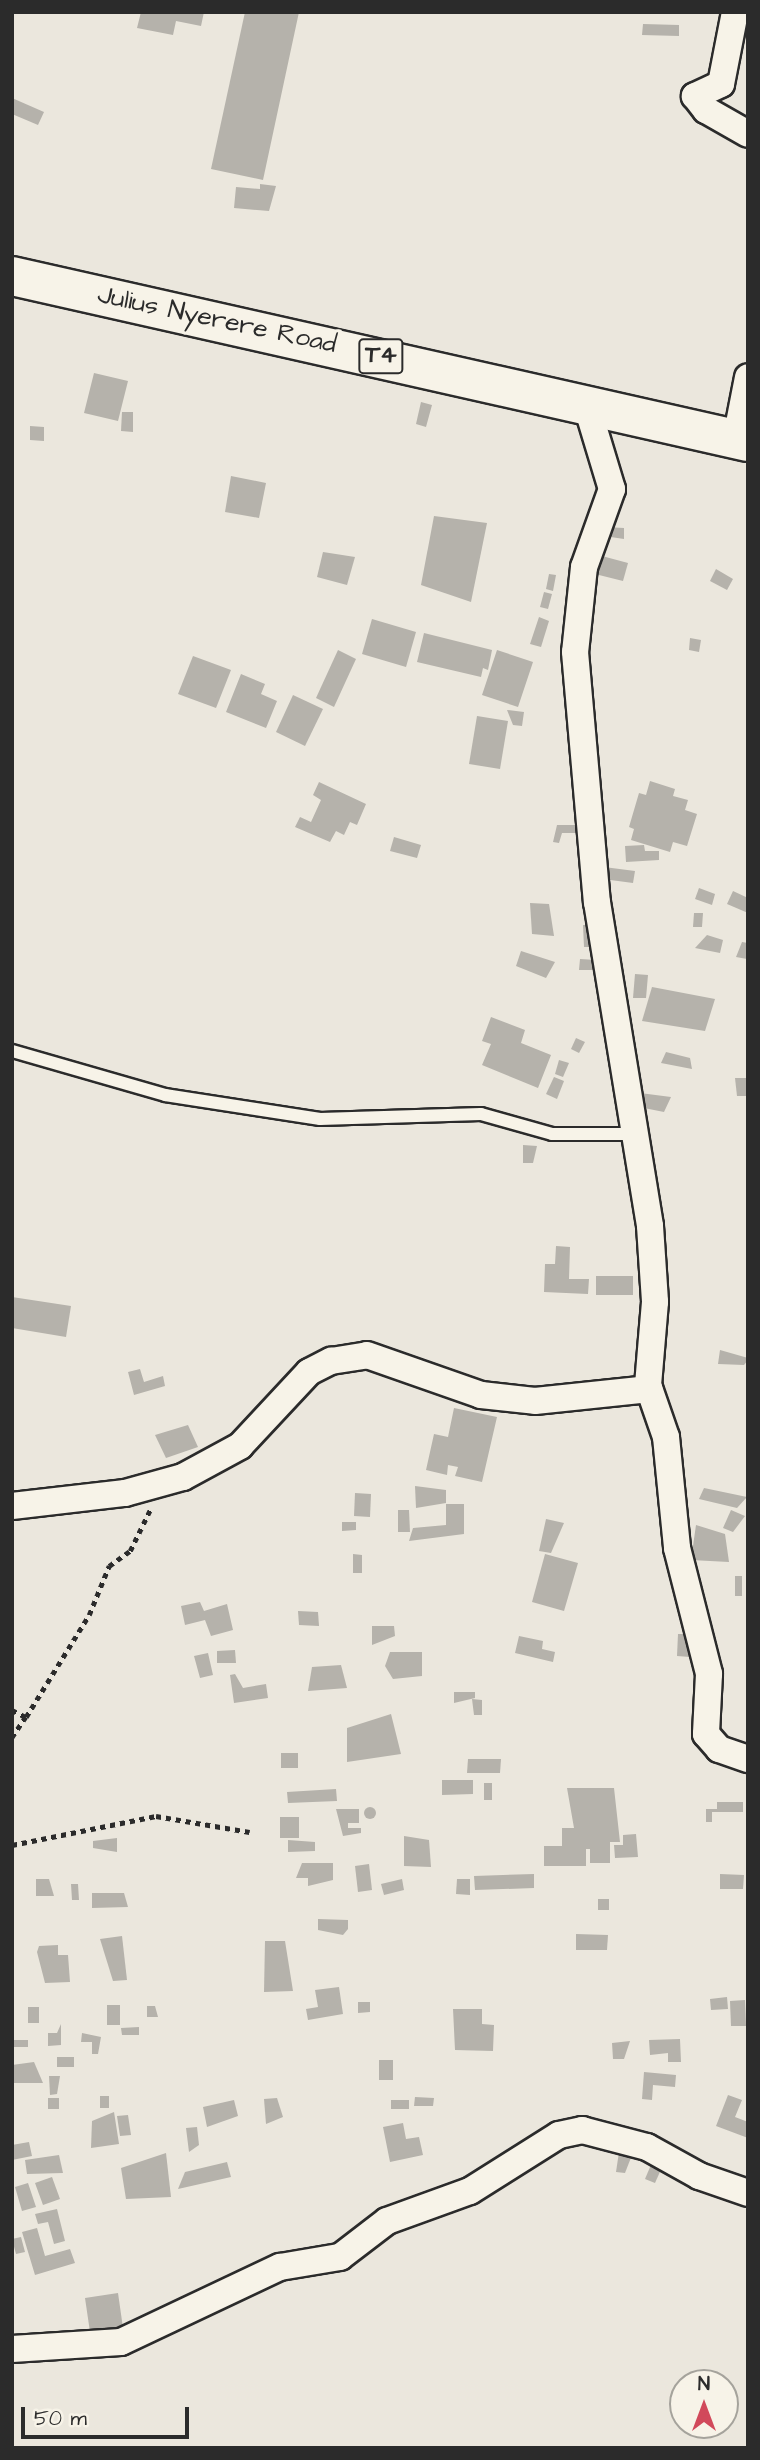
<!DOCTYPE html>
<html>
<head>
<meta charset="utf-8">
<style>
  body { margin:0 }
  #map { position:relative; width:760px; height:2460px; overflow:hidden; background:#ebe7dd; font-family:"Architects Daughter",sans-serif }
  div>[style] { position:absolute }
  [style*='--x'] { left:calc(var(--x)*1px); top:calc(var(--y)*1px); width:calc(var(--w)*1px); rotate:calc(var(--a)*1deg) }
  .building>* { inset:0; background:#b5b2ab }
  .round { border-radius:50% }
  .path>* { height:4.5px; margin-top:-2.25px; transform-origin:0; background:repeating-linear-gradient(90deg,#2b2b2b 0 5px,transparent 0 10px) }
  .roads { filter:drop-shadow(2px 0 #2b2b2b) drop-shadow(-2px 0 #2b2b2b) drop-shadow(0 2px #2b2b2b) drop-shadow(0 -2px #2b2b2b) }
  .lane>* { height:12px; margin:-6px; padding:0 6px; transform-origin:6px; border-radius:6px; background:#f7f3e8 }
  .street>* { height:26px; margin:-13px; padding:0 13px; transform-origin:13px; border-radius:13px; background:#f7f3e8 }
  .highway>* { height:38px; margin:-19px; padding:0 19px; transform-origin:19px; border-radius:19px; background:#f7f3e8 }
  span { translate:-50% -50%; white-space:nowrap; text-align:center; line-height:1.15; -webkit-text-stroke:6px #f7f3e8; paint-order:stroke }
  .shield-label span { padding:2px 5px; background:#f7f3e8; border:2px solid; border-radius:5px; -webkit-text-stroke-width:0 }
  .shield-label { font-size:24px; color:#2b2b2b; font-weight:700 }
  .street-label { font-size:26px; color:#2b2b2b }
  .frame { position:absolute; inset:0; border:14px solid #2b2b2b; pointer-events:none }
  .north { position:absolute; left:669px; top:2369px; width:70px; height:70px; box-sizing:border-box; background:#f7f3e8; border:2px solid #a5a39c; border-radius:50%; rotate:0deg; font-size:19px; font-weight:700; line-height:28px; text-align:center; color:#2b2b2b }
  .north::after { content:''; display:block; margin:auto; width:24px; height:32px; background:#d1495b; clip-path:polygon(50% 0,100% 100%,50% 72%,0 100%) }
  .scale { position:absolute; left:21px; top:2407px; width:168px; height:32px; box-sizing:border-box; border:4px solid #2b2b2b; border-top:0; padding-left:9px; font-size:21px; line-height:24px; white-space:nowrap; color:#2b2b2b; -webkit-text-stroke:5px #f7f3e8; paint-order:stroke }
</style>
</head>
<body>
<div id="map">
  <div class="building">
    <div style="clip-path:polygon(141px 12px,204px 12px,201px 26px,176px 21px,173px 35px,137px 28px)"></div>
    <div style="clip-path:polygon(245px 12px,299px 12px,263px 180px,211px 169px)"></div>
    <div style="clip-path:polygon(643px 24px,679px 25px,679px 36px,642px 35px)"></div>
    <div style="clip-path:polygon(12px 98px,44px 112px,38px 125px,12px 114px)"></div>
    <div style="clip-path:polygon(260px 184px,276px 186px,269px 211px,234px 208px,236px 187px,260px 189px)"></div>
    <div style="clip-path:polygon(94px 373px,128px 381px,118px 421px,84px 413px)"></div>
    <div style="clip-path:polygon(421px 402px,432px 405px,426px 427px,416px 424px)"></div>
    <div style="clip-path:polygon(122px 412px,133px 412px,133px 432px,121px 431px)"></div>
    <div style="clip-path:polygon(30px 426px,44px 427px,44px 441px,30px 440px)"></div>
    <div style="clip-path:polygon(231px 476px,266px 483px,259px 518px,225px 512px)"></div>
    <div style="clip-path:polygon(434px 516px,487px 523px,471px 602px,421px 585px)"></div>
    <div style="clip-path:polygon(605px 527px,624px 528px,624px 539px,604px 536px)"></div>
    <div style="clip-path:polygon(323px 552px,355px 557px,347px 585px,317px 577px)"></div>
    <div style="clip-path:polygon(602px 556px,628px 563px,623px 581px,595px 574px)"></div>
    <div style="clip-path:polygon(716px 569px,733px 579px,727px 590px,710px 581px)"></div>
    <div style="clip-path:polygon(549px 574px,556px 575px,553px 591px,546px 589px)"></div>
    <div style="clip-path:polygon(544px 592px,552px 594px,548px 609px,540px 607px)"></div>
    <div style="clip-path:polygon(539px 617px,549px 621px,541px 647px,530px 644px)"></div>
    <div style="clip-path:polygon(372px 619px,416px 632px,406px 667px,362px 654px)"></div>
    <div style="clip-path:polygon(424px 633px,492px 650px,488px 670px,483px 668px,481px 677px,417px 662px)"></div>
    <div style="clip-path:polygon(690px 638px,701px 640px,699px 652px,689px 650px)"></div>
    <div style="clip-path:polygon(338px 650px,356px 659px,334px 707px,316px 698px)"></div>
    <div style="clip-path:polygon(497px 650px,533px 662px,518px 707px,482px 695px)"></div>
    <div style="clip-path:polygon(193px 656px,231px 670px,216px 708px,178px 694px)"></div>
    <div style="clip-path:polygon(241px 674px,265px 684px,261px 694px,277px 701px,266px 728px,226px 712px)"></div>
    <div style="clip-path:polygon(293px 695px,323px 709px,305px 746px,276px 732px)"></div>
    <div style="clip-path:polygon(507px 710px,524px 712px,522px 726px,513px 725px)"></div>
    <div style="clip-path:polygon(477px 716px,508px 721px,500px 769px,469px 764px)"></div>
    <div style="clip-path:polygon(650px 781px,675px 789px,673px 796px,688px 800px,685px 810px,697px 814px,687px 846px,673px 842px,670px 852px,631px 840px,634px 829px,629px 827px,639px 793px,646px 795px)"></div>
    <div style="clip-path:polygon(319px 782px,366px 804px,357px 825px,350px 822px,344px 835px,336px 831px,330px 842px,295px 827px,300px 817px,311px 822px,321px 800px,313px 795px)"></div>
    <div style="clip-path:polygon(557px 825px,579px 825px,579px 833px,562px 833px,559px 843px,553px 842px)"></div>
    <div style="clip-path:polygon(394px 837px,421px 845px,417px 858px,390px 851px)"></div>
    <div style="clip-path:polygon(644px 845px,645px 851px,659px 851px,659px 860px,626px 862px,625px 846px)"></div>
    <div style="clip-path:polygon(604px 867px,635px 871px,633px 883px,603px 879px)"></div>
    <div style="clip-path:polygon(699px 888px,715px 894px,712px 905px,695px 899px)"></div>
    <div style="clip-path:polygon(733px 891px,748px 898px,748px 913px,727px 904px)"></div>
    <div style="clip-path:polygon(530px 903px,549px 904px,554px 936px,532px 934px)"></div>
    <div style="clip-path:polygon(694px 913px,703px 913px,702px 927px,693px 927px)"></div>
    <div style="clip-path:polygon(583px 925px,596px 925px,596px 947px,584px 947px)"></div>
    <div style="clip-path:polygon(707px 935px,723px 940px,720px 953px,695px 948px)"></div>
    <div style="clip-path:polygon(742px 942px,748px 943px,747px 959px,736px 957px)"></div>
    <div style="clip-path:polygon(521px 951px,555px 962px,546px 978px,516px 966px)"></div>
    <div style="clip-path:polygon(580px 959px,596px 960px,596px 970px,579px 970px)"></div>
    <div style="clip-path:polygon(635px 974px,648px 975px,646px 998px,633px 998px)"></div>
    <div style="clip-path:polygon(652px 987px,715px 999px,705px 1031px,642px 1021px)"></div>
    <div style="clip-path:polygon(491px 1017px,525px 1030px,521px 1043px,551px 1055px,538px 1088px,482px 1065px,491px 1044px,482px 1041px)"></div>
    <div style="clip-path:polygon(576px 1038px,585px 1042px,579px 1053px,571px 1049px)"></div>
    <div style="clip-path:polygon(666px 1052px,690px 1058px,692px 1069px,661px 1063px)"></div>
    <div style="clip-path:polygon(559px 1060px,569px 1063px,563px 1077px,555px 1074px)"></div>
    <div style="clip-path:polygon(554px 1077px,564px 1081px,557px 1099px,546px 1094px)"></div>
    <div style="clip-path:polygon(735px 1078px,748px 1078px,748px 1096px,737px 1096px)"></div>
    <div style="clip-path:polygon(640px 1093px,671px 1097px,664px 1112px,639px 1107px)"></div>
    <div style="clip-path:polygon(523px 1145px,537px 1146px,533px 1163px,523px 1163px)"></div>
    <div style="clip-path:polygon(556px 1246px,570px 1247px,569px 1279px,589px 1279px,588px 1294px,544px 1292px,545px 1264px,555px 1264px)"></div>
    <div style="clip-path:polygon(596px 1276px,633px 1276px,633px 1295px,596px 1295px)"></div>
    <div style="clip-path:polygon(12px 1297px,71px 1306px,66px 1337px,12px 1328px)"></div>
    <div style="clip-path:polygon(720px 1350px,748px 1358px,748px 1360px,744px 1365px,718px 1364px)"></div>
    <div style="clip-path:polygon(140px 1369px,144px 1382px,163px 1376px,165px 1386px,134px 1395px,128px 1372px)"></div>
    <div style="clip-path:polygon(454px 1408px,497px 1417px,482px 1482px,455px 1476px,458px 1467px,448px 1465px,447px 1475px,426px 1470px,434px 1434px,448px 1437px)"></div>
    <div style="clip-path:polygon(188px 1425px,198px 1447px,166px 1458px,155px 1435px)"></div>
    <div style="clip-path:polygon(415px 1486px,446px 1490px,446px 1503px,416px 1508px)"></div>
    <div style="clip-path:polygon(704px 1488px,747px 1497px,737px 1508px,699px 1499px)"></div>
    <div style="clip-path:polygon(355px 1493px,371px 1494px,370px 1517px,354px 1516px)"></div>
    <div style="clip-path:polygon(446px 1504px,464px 1504px,464px 1534px,409px 1541px,413px 1528px,446px 1525px)"></div>
    <div style="clip-path:polygon(398px 1510px,409px 1510px,410px 1532px,398px 1532px)"></div>
    <div style="clip-path:polygon(731px 1510px,745px 1516px,733px 1532px,723px 1528px)"></div>
    <div style="clip-path:polygon(546px 1519px,564px 1523px,551px 1553px,539px 1551px)"></div>
    <div style="clip-path:polygon(342px 1522px,356px 1522px,356px 1530px,342px 1531px)"></div>
    <div style="clip-path:polygon(696px 1525px,725px 1534px,729px 1562px,691px 1560px)"></div>
    <div style="clip-path:polygon(353px 1554px,362px 1555px,362px 1573px,353px 1573px)"></div>
    <div style="clip-path:polygon(545px 1554px,578px 1563px,564px 1611px,532px 1602px)"></div>
    <div style="clip-path:polygon(735px 1576px,742px 1576px,742px 1596px,735px 1596px)"></div>
    <div style="clip-path:polygon(200px 1602px,204px 1611px,227px 1604px,233px 1630px,211px 1636px,205px 1620px,185px 1625px,181px 1606px)"></div>
    <div style="clip-path:polygon(298px 1611px,318px 1612px,319px 1626px,299px 1625px)"></div>
    <div style="clip-path:polygon(372px 1626px,394px 1626px,395px 1636px,372px 1645px)"></div>
    <div style="clip-path:polygon(678px 1634px,691px 1634px,690px 1657px,677px 1656px)"></div>
    <div style="clip-path:polygon(519px 1636px,543px 1641px,542px 1649px,555px 1652px,553px 1662px,515px 1653px)"></div>
    <div style="clip-path:polygon(235px 1650px,236px 1663px,217px 1663px,217px 1651px)"></div>
    <div style="clip-path:polygon(390px 1652px,422px 1652px,422px 1676px,393px 1679px,385px 1666px)"></div>
    <div style="clip-path:polygon(208px 1653px,213px 1675px,200px 1678px,194px 1656px)"></div>
    <div style="clip-path:polygon(341px 1665px,347px 1688px,308px 1691px,312px 1667px)"></div>
    <div style="clip-path:polygon(235px 1674px,243px 1688px,266px 1684px,268px 1698px,234px 1703px,230px 1675px)"></div>
    <div style="clip-path:polygon(454px 1692px,475px 1692px,475px 1698px,454px 1703px)"></div>
    <div style="clip-path:polygon(472px 1699px,482px 1700px,482px 1715px,474px 1715px)"></div>
    <div style="clip-path:polygon(391px 1714px,401px 1754px,347px 1762px,347px 1728px)"></div>
    <div style="clip-path:polygon(281px 1753px,298px 1753px,298px 1768px,281px 1768px)"></div>
    <div style="clip-path:polygon(468px 1759px,501px 1759px,500px 1773px,467px 1773px)"></div>
    <div style="clip-path:polygon(442px 1780px,473px 1780px,473px 1794px,442px 1795px)"></div>
    <div style="clip-path:polygon(484px 1783px,492px 1783px,492px 1800px,484px 1800px)"></div>
    <div style="clip-path:polygon(567px 1788px,614px 1788px,620px 1842px,610px 1842px,610px 1863px,590px 1863px,590px 1849px,586px 1849px,586px 1866px,544px 1866px,544px 1846px,562px 1846px,562px 1828px,574px 1828px)"></div>
    <div style="clip-path:polygon(336px 1789px,337px 1801px,288px 1803px,287px 1792px)"></div>
    <div style="clip-path:polygon(717px 1802px,743px 1802px,743px 1812px,712px 1812px,712px 1822px,706px 1822px,706px 1809px,717px 1809px)"></div>
    <div class="round" style="left:364px;top:1807px;width:12px;height:12px"></div>
    <div style="clip-path:polygon(336px 1809px,359px 1809px,359px 1823px,348px 1823px,348px 1828px,361px 1828px,361px 1833px,343px 1836px)"></div>
    <div style="clip-path:polygon(280px 1817px,299px 1817px,299px 1838px,280px 1838px)"></div>
    <div style="clip-path:polygon(636px 1834px,638px 1857px,615px 1858px,614px 1845px,623px 1845px,623px 1835px)"></div>
    <div style="clip-path:polygon(404px 1836px,429px 1840px,431px 1867px,404px 1866px)"></div>
    <div style="clip-path:polygon(117px 1838px,117px 1852px,93px 1848px,93px 1841px)"></div>
    <div style="clip-path:polygon(288px 1840px,315px 1842px,315px 1851px,288px 1852px)"></div>
    <div style="clip-path:polygon(302px 1863px,333px 1863px,333px 1880px,308px 1886px,308px 1878px,296px 1878px)"></div>
    <div style="clip-path:polygon(369px 1864px,372px 1890px,358px 1892px,355px 1866px)"></div>
    <div style="clip-path:polygon(534px 1874px,534px 1888px,475px 1890px,474px 1876px)"></div>
    <div style="clip-path:polygon(720px 1874px,744px 1875px,743px 1889px,720px 1889px)"></div>
    <div style="clip-path:polygon(36px 1879px,49px 1879px,54px 1896px,36px 1896px)"></div>
    <div style="clip-path:polygon(402px 1879px,404px 1890px,384px 1895px,381px 1884px)"></div>
    <div style="clip-path:polygon(457px 1879px,470px 1879px,470px 1895px,456px 1894px)"></div>
    <div style="clip-path:polygon(71px 1884px,78px 1884px,79px 1900px,72px 1900px)"></div>
    <div style="clip-path:polygon(92px 1893px,124px 1893px,128px 1907px,92px 1908px)"></div>
    <div style="clip-path:polygon(598px 1899px,609px 1899px,609px 1910px,598px 1910px)"></div>
    <div style="clip-path:polygon(318px 1919px,348px 1920px,348px 1929px,343px 1935px,318px 1930px)"></div>
    <div style="clip-path:polygon(576px 1934px,608px 1935px,607px 1950px,576px 1950px)"></div>
    <div style="clip-path:polygon(122px 1936px,127px 1980px,113px 1981px,100px 1939px)"></div>
    <div style="clip-path:polygon(265px 1941px,285px 1941px,293px 1991px,264px 1992px)"></div>
    <div style="clip-path:polygon(58px 1945px,58px 1955px,68px 1955px,70px 1982px,45px 1983px,37px 1952px,39px 1946px)"></div>
    <div style="clip-path:polygon(339px 1987px,343px 2014px,308px 2020px,306px 2009px,318px 2007px,315px 1990px)"></div>
    <div style="clip-path:polygon(727px 1997px,728px 2009px,711px 2010px,710px 1999px)"></div>
    <div style="clip-path:polygon(745px 2000px,746px 2026px,731px 2026px,730px 2001px)"></div>
    <div style="clip-path:polygon(358px 2002px,370px 2002px,370px 2012px,358px 2013px)"></div>
    <div style="clip-path:polygon(107px 2005px,120px 2005px,120px 2025px,107px 2025px)"></div>
    <div style="clip-path:polygon(147px 2006px,155px 2006px,158px 2017px,147px 2017px)"></div>
    <div style="clip-path:polygon(28px 2007px,39px 2007px,39px 2023px,28px 2023px)"></div>
    <div style="clip-path:polygon(453px 2009px,482px 2009px,482px 2024px,494px 2025px,493px 2051px,455px 2050px)"></div>
    <div style="clip-path:polygon(61px 2024px,61px 2045px,48px 2046px,48px 2033px,57px 2033px)"></div>
    <div style="clip-path:polygon(139px 2027px,139px 2035px,122px 2035px,121px 2028px)"></div>
    <div style="clip-path:polygon(82px 2033px,101px 2037px,98px 2054px,92px 2054px,92px 2042px,81px 2042px)"></div>
    <div style="clip-path:polygon(680px 2039px,681px 2062px,668px 2062px,668px 2053px,650px 2055px,649px 2040px)"></div>
    <div style="clip-path:polygon(12px 2040px,28px 2040px,28px 2047px,12px 2047px)"></div>
    <div style="clip-path:polygon(630px 2041px,624px 2059px,613px 2059px,612px 2043px)"></div>
    <div style="clip-path:polygon(57px 2057px,74px 2057px,74px 2067px,57px 2067px)"></div>
    <div style="clip-path:polygon(379px 2060px,393px 2060px,393px 2080px,379px 2080px)"></div>
    <div style="clip-path:polygon(34px 2062px,43px 2083px,13px 2083px,12px 2065px)"></div>
    <div style="clip-path:polygon(644px 2072px,676px 2075px,675px 2087px,653px 2085px,652px 2100px,642px 2099px)"></div>
    <div style="clip-path:polygon(49px 2076px,60px 2076px,57px 2094px,50px 2095px)"></div>
    <div style="clip-path:polygon(728px 2095px,742px 2100px,735px 2117px,748px 2122px,748px 2138px,716px 2126px)"></div>
    <div style="clip-path:polygon(100px 2096px,109px 2096px,109px 2108px,100px 2108px)"></div>
    <div style="clip-path:polygon(415px 2097px,434px 2098px,433px 2106px,414px 2106px)"></div>
    <div style="clip-path:polygon(48px 2098px,59px 2098px,59px 2109px,48px 2109px)"></div>
    <div style="clip-path:polygon(277px 2098px,283px 2117px,266px 2124px,264px 2099px)"></div>
    <div style="clip-path:polygon(234px 2100px,238px 2116px,207px 2127px,203px 2107px)"></div>
    <div style="clip-path:polygon(391px 2100px,409px 2100px,409px 2109px,391px 2109px)"></div>
    <div style="clip-path:polygon(114px 2112px,119px 2144px,91px 2148px,92px 2121px)"></div>
    <div style="clip-path:polygon(128px 2115px,131px 2135px,120px 2136px,117px 2116px)"></div>
    <div style="clip-path:polygon(403px 2123px,406px 2139px,419px 2137px,423px 2155px,390px 2162px,383px 2127px)"></div>
    <div style="clip-path:polygon(197px 2127px,199px 2145px,189px 2152px,186px 2128px)"></div>
    <div style="clip-path:polygon(29px 2142px,32px 2156px,12px 2160px,12px 2145px)"></div>
    <div style="clip-path:polygon(619px 2152px,632px 2155px,625px 2173px,616px 2172px)"></div>
    <div style="clip-path:polygon(166px 2153px,171px 2197px,126px 2199px,121px 2168px)"></div>
    <div style="clip-path:polygon(59px 2155px,63px 2173px,27px 2174px,25px 2160px)"></div>
    <div style="clip-path:polygon(653px 2160px,663px 2165px,655px 2183px,645px 2179px)"></div>
    <div style="clip-path:polygon(227px 2162px,231px 2177px,178px 2189px,185px 2172px)"></div>
    <div style="clip-path:polygon(52px 2177px,60px 2199px,43px 2205px,35px 2183px)"></div>
    <div style="clip-path:polygon(28px 2183px,36px 2207px,22px 2211px,15px 2187px)"></div>
    <div style="clip-path:polygon(57px 2209px,65px 2241px,54px 2244px,48px 2222px,38px 2224px,35px 2214px)"></div>
    <div style="clip-path:polygon(37px 2228px,45px 2256px,70px 2249px,75px 2263px,35px 2275px,22px 2232px)"></div>
    <div style="clip-path:polygon(21px 2237px,25px 2252px,16px 2254px,12px 2239px)"></div>
    <div style="clip-path:polygon(118px 2293px,123px 2328px,90px 2332px,85px 2298px)"></div>
  </div>
  <div class="path">
    <div style="--x:12;--y:1710;--w:16;--a:27"></div>
    <div style="--x:26;--y:1717;--w:25;--a:124"></div>
    <div style="--x:26;--y:1717;--w:120;--a:-58.3"></div>
    <div style="--x:89;--y:1615;--w:53;--a:-67.8"></div>
    <div style="--x:109;--y:1566;--w:26;--a:-36"></div>
    <div style="--x:130;--y:1551;--w:46;--a:-64"></div>
    <div style="--x:12;--y:1845;--w:147;--a:-11.4"></div>
    <div style="--x:156;--y:1816;--w:95;--a:9.7"></div>
  </div>
  <div class="roads">
    <div class="lane">
      <div style="--x:12;--y:1051;--w:159;--a:16"></div>
      <div style="--x:165;--y:1095;--w:157;--a:8.8"></div>
      <div style="--x:320;--y:1119;--w:161;--a:-1.8"></div>
      <div style="--x:481;--y:1114;--w:74;--a:15.7"></div>
      <div style="--x:552;--y:1134;--w:83;--a:0"></div>
    </div>
    <div class="street">
      <div style="--x:735;--y:12;--w:73;--a:101"></div>
      <div style="--x:721;--y:84;--w:29;--a:155"></div>
      <div style="--x:695;--y:96;--w:18;--a:52"></div>
      <div style="--x:706;--y:110;--w:48;--a:29.7"></div>
      <div style="--x:586;--y:403;--w:90;--a:73.2"></div>
      <div style="--x:612;--y:489;--w:83;--a:109.7"></div>
      <div style="--x:584;--y:567;--w:85;--a:96"></div>
      <div style="--x:575;--y:652;--w:251;--a:85"></div>
      <div style="--x:597;--y:902;--w:328;--a:80.7"></div>
      <div style="--x:650;--y:1226;--w:76;--a:86.2"></div>
      <div style="--x:655;--y:1302;--w:83;--a:94.8"></div>
      <div style="--x:648;--y:1385;--w:55;--a:70.9"></div>
      <div style="--x:666;--y:1437;--w:112;--a:84.3"></div>
      <div style="--x:677;--y:1548;--w:130;--a:75.7"></div>
      <div style="--x:709;--y:1674;--w:60;--a:92.9"></div>
      <div style="--x:706;--y:1734;--w:20;--a:49"></div>
      <div style="--x:719;--y:1749;--w:31;--a:19"></div>
      <div style="--x:736;--y:439;--w:63;--a:-79"></div>
      <div style="--x:12;--y:1506;--w:114;--a:-6.6"></div>
      <div style="--x:125;--y:1493;--w:60;--a:-15.4"></div>
      <div style="--x:183;--y:1477;--w:65;--a:-28.5"></div>
      <div style="--x:240;--y:1446;--w:101;--a:-47"></div>
      <div style="--x:309;--y:1372;--w:25;--a:-27"></div>
      <div style="--x:331;--y:1361;--w:36;--a:-9"></div>
      <div style="--x:367;--y:1355;--w:121;--a:19.3"></div>
      <div style="--x:481;--y:1395;--w:54;--a:6.3"></div>
      <div style="--x:535;--y:1401;--w:115;--a:-6"></div>
      <div style="--x:12;--y:2349;--w:109;--a:-3.7"></div>
      <div style="--x:121;--y:2342;--w:176;--a:-25.3"></div>
      <div style="--x:280;--y:2267;--w:61;--a:-9.5"></div>
      <div style="--x:340;--y:2257;--w:59;--a:-37.5"></div>
      <div style="--x:387;--y:2221;--w:88;--a:-19.9"></div>
      <div style="--x:470;--y:2191;--w:105;--a:-32.2"></div>
      <div style="--x:559;--y:2135;--w:24;--a:-12"></div>
      <div style="--x:582;--y:2130;--w:67;--a:14.7"></div>
      <div style="--x:647;--y:2147;--w:60;--a:29.1"></div>
      <div style="--x:699;--y:2176;--w:52;--a:19.1"></div>
    </div>
    <div class="highway">
      <div style="--x:12;--y:276;--w:754;--a:12.71"></div>
    </div>
  </div>
  <div class="shield-label">
    <span style="left:381px;top:356px">T4</span>
  </div>
  <div class="street-label">
    <span style="left:217px;top:320px;rotate:12deg">Julius Nyerere Road</span>
  </div>
  <div class="frame"></div>
  <div class="north">N</div>
  <div class="scale">50 m</div>
</div>
</body>
</html>
